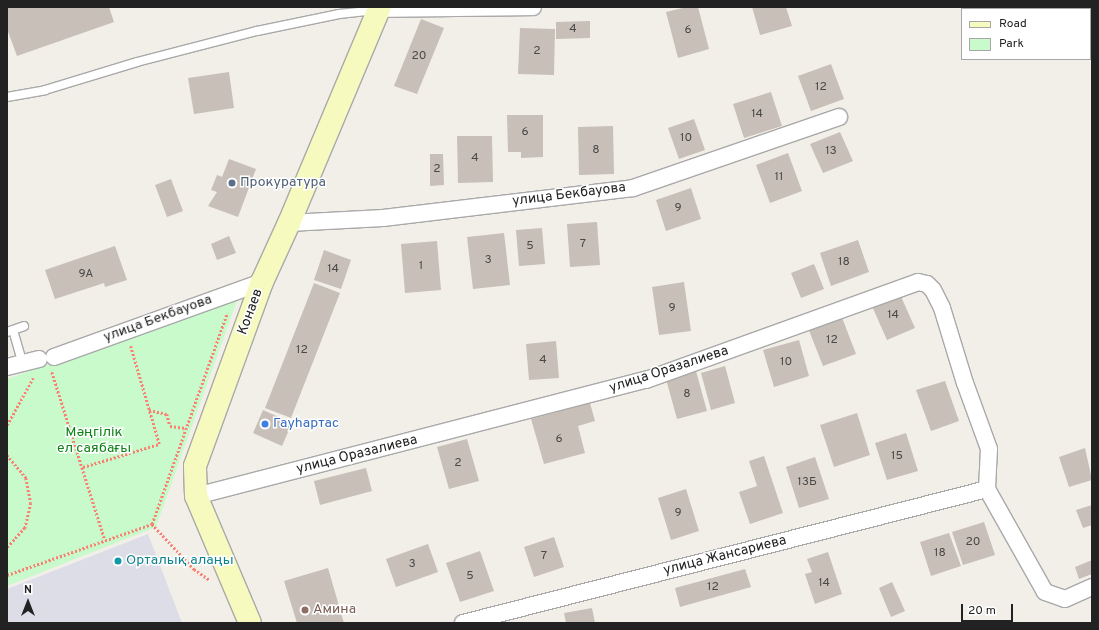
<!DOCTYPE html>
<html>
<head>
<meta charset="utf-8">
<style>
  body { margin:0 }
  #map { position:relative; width:1099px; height:630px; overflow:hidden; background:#f2efe9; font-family:Overpass,sans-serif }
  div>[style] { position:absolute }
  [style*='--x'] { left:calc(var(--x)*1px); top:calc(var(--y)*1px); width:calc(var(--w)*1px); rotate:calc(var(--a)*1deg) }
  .park>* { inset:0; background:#c8facc }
  .plaza>* { inset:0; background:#dddde8 }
  .building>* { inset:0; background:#c7bfb8 }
  .path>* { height:2.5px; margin-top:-1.25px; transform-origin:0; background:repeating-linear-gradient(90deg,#fa8072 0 2px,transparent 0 4px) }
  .roads { filter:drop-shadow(1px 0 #a9a9a9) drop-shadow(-1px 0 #a9a9a9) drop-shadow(0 1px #a9a9a9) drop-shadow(0 -1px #a9a9a9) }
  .service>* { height:8px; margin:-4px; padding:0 4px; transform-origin:4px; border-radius:4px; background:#fff }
  .minor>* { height:16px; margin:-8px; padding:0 8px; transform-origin:8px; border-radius:8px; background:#fff }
  .secondary>* { height:22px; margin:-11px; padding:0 11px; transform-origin:11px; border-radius:11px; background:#f7fabf }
  .dots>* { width:11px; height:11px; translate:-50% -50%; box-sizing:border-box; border:2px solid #fff; border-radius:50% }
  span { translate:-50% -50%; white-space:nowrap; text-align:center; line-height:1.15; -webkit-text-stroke:3px #fff; paint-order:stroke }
  .number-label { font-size:12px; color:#4b4948 }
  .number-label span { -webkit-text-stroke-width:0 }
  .service-label { font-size:14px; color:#4e5e75 }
  .left { translate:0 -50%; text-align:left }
  .street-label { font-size:14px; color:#222 }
  .shop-label { font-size:14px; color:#366cbe }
  .park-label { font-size:14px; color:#0c8416 }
  .culture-label { font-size:14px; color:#0d838f }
  .education-label { font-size:14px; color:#785e54 }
  .frame { position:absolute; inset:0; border:8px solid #222; pointer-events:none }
  .legend { position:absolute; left:961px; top:8px; width:130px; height:52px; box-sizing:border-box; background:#fff; border:1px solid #a7a7a7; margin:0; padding:5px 7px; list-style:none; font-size:12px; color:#222 }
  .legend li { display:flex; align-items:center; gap:8px; height:20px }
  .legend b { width:20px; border:1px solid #a7a7a7 }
  .north { position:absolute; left:8px; top:582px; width:40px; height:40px; -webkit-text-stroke:3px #fff; paint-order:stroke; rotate:0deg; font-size:11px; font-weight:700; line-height:16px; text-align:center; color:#222 }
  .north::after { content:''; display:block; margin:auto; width:14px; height:18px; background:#222; clip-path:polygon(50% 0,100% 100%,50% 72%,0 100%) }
  .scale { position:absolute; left:961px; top:604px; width:52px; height:18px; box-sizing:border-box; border:2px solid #222; border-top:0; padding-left:5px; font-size:12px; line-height:14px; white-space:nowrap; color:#222; -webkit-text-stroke:3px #fff; paint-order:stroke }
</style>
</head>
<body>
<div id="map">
  <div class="park">
    <div style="clip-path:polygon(238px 298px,156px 527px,7px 586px,7px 379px)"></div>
  </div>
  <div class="plaza">
    <div style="clip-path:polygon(148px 534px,182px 623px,7px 623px,7px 589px)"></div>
  </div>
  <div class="building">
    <div style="clip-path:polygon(7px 7px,109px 7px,114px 22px,17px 56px,7px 29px)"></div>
    <div style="clip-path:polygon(687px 7px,698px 7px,709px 49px,678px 58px,666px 12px)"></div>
    <div style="clip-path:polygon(752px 7px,786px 7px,792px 26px,760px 35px)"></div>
    <div style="clip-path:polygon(421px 19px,444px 28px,417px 94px,394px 86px)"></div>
    <div style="clip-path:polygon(590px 21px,590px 38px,556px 39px,556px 22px)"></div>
    <div style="clip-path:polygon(520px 28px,555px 29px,554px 75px,518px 74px)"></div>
    <div style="clip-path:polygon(831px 64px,844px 99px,811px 111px,798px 76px)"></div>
    <div style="clip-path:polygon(229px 72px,234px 108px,194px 114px,188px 78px)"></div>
    <div style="clip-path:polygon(771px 92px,782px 126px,744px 138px,733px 104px)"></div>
    <div style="clip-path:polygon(507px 115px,543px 115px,543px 157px,521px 158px,521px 152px,508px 152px)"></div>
    <div style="clip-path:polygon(694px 119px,705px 150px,679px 159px,668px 128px)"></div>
    <div style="clip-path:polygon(613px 126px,614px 174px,579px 175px,578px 127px)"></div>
    <div style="clip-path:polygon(840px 132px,853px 161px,823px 173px,810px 144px)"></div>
    <div style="clip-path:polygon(457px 136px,492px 136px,493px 182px,458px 183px)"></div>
    <div style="clip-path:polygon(788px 153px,802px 191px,770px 203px,756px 165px)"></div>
    <div style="clip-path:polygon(430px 154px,443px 154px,444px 185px,430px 186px)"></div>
    <div style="clip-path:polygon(229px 159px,256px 169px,238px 217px,208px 206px,217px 192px,211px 190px,217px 175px,222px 177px)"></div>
    <div style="clip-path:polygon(171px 179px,183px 211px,167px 217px,155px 185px)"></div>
    <div style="clip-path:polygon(691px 188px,701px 219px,666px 231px,656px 200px)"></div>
    <div style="clip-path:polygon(597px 222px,600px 265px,570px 267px,567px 224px)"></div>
    <div style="clip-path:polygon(542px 228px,545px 264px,519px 266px,516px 230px)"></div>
    <div style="clip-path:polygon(504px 233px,510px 285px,473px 289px,467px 237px)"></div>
    <div style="clip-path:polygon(229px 236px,236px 253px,217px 260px,211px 244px)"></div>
    <div style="clip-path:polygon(858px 240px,869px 272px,831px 286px,820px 253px)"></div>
    <div style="clip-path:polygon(437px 241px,441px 290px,405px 293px,401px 244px)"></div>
    <div style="clip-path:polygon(115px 246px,127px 280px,105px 287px,104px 283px,55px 299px,45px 270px)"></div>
    <div style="clip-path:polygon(324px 250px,351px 260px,341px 289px,314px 280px)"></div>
    <div style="clip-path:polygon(814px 264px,824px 289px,801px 298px,791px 273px)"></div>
    <div style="clip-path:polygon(684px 282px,691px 331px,659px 335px,652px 287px)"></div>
    <div style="clip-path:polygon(314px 283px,340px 293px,291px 418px,265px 408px)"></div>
    <div style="clip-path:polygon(899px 292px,915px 328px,887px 340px,871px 304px)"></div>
    <div style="clip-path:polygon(841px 315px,856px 354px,823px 366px,808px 328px)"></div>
    <div style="clip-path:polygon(799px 340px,809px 376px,774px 387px,763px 350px)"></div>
    <div style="clip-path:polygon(556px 341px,559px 378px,529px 380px,526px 344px)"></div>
    <div style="clip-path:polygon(725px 366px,735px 403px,711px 410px,701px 373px)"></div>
    <div style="clip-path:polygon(696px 371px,707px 411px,677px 419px,666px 379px)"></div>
    <div style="clip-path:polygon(945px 381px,959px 421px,931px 431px,916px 390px)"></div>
    <div style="clip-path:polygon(590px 403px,595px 421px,578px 426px,585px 453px,544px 464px,531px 419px)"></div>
    <div style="clip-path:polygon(263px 410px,292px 423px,282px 446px,253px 433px)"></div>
    <div style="clip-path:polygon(857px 413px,870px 455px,834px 467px,820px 425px)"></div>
    <div style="clip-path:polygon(906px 433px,918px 471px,887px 480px,875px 443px)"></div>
    <div style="clip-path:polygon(467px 439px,479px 481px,449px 489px,437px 447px)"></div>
    <div style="clip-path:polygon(1085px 448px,1092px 480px,1069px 487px,1059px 457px)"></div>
    <div style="clip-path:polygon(764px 456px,783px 513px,750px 524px,739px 492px,757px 486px,749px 461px)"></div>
    <div style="clip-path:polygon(815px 457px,829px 499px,799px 508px,786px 467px)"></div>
    <div style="clip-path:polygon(366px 468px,372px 491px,320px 505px,314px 481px)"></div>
    <div style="clip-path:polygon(686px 489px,699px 531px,671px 540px,658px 498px)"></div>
    <div style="clip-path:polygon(1092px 505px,1092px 525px,1083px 528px,1076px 510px)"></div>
    <div style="clip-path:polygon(984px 522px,995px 555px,963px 565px,952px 532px)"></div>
    <div style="clip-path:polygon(949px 533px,961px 566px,931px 576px,920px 542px)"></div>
    <div style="clip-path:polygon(554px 537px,564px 567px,534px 577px,524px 547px)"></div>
    <div style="clip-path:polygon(428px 544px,438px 572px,396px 587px,386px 559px)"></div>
    <div style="clip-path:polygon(480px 551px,494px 591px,460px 602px,446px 563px)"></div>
    <div style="clip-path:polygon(828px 552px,842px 594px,815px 604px,805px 574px,812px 572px,807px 559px)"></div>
    <div style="clip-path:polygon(1092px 560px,1092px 574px,1079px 579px,1075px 567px)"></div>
    <div style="clip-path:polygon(328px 568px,344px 623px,297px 623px,284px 581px)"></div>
    <div style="clip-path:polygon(745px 569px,751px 587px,680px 607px,675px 588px)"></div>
    <div style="clip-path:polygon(892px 582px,905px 611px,891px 617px,879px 588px)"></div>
    <div style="clip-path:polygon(592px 608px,595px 623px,566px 623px,564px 613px)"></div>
  </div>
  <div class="path">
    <div style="--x:52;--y:372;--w:176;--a:72.5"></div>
    <div style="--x:149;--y:410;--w:18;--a:13"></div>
    <div style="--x:167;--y:414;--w:12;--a:76"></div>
    <div style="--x:170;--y:426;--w:16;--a:7"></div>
    <div style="--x:7;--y:425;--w:54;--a:-61"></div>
    <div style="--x:7;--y:455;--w:30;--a:50"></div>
    <div style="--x:26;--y:478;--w:25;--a:79"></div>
    <div style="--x:31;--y:503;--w:26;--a:103"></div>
    <div style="--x:25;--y:528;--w:27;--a:132"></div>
    <div style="--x:83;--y:467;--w:79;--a:-16.8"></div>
    <div style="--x:159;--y:444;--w:103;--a:-106.3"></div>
    <div style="--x:152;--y:524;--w:62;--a:47"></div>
    <div style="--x:194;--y:569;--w:19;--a:35"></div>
    <div style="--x:7;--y:575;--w:154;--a:-19.4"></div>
    <div style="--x:152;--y:524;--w:224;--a:-70.4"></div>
  </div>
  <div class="roads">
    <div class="service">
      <div style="--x:7;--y:97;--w:39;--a:-10"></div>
      <div style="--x:45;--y:90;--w:96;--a:-16.9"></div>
      <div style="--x:137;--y:62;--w:124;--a:-14.5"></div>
      <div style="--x:257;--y:31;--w:84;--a:-11.7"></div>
      <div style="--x:339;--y:14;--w:37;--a:-6"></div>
      <div style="--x:13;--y:330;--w:33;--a:74"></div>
      <div style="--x:7;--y:332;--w:18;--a:-19"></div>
    </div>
    <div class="minor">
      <div style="--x:379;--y:9;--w:154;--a:-0.7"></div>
      <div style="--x:289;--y:223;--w:94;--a:-3"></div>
      <div style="--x:383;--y:218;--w:252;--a:-6.8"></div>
      <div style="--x:633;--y:188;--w:218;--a:-19"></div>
      <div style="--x:54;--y:357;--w:221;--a:-19.8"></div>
      <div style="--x:7;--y:367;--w:33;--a:-14"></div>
      <div style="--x:987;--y:489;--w:118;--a:60.6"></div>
      <div style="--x:1045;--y:592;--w:21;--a:19"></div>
      <div style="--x:1065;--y:599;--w:30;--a:-24"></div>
      <div style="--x:196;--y:496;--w:465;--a:-14.5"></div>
      <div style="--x:646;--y:380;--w:289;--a:-19.8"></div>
      <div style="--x:918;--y:282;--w:9;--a:13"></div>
      <div style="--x:927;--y:284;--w:8;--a:45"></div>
      <div style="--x:933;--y:290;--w:20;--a:63"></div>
      <div style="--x:942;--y:308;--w:78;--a:73"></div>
      <div style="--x:965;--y:383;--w:70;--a:70"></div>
      <div style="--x:989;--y:449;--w:40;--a:92.9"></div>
      <div style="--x:463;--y:623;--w:541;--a:-14.34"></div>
    </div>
    <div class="secondary">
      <div style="--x:250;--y:623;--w:138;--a:-113"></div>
      <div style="--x:196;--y:496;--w:30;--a:-92"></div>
      <div style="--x:195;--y:466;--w:196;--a:-70"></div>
      <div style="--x:262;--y:282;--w:65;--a:-65.4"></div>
      <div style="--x:289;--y:223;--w:234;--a:-67.2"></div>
    </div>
  </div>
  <div class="dots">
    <div style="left:232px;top:183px;background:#5c6f8a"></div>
    <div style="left:265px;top:424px;background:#3f7fe0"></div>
    <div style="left:118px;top:561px;background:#0f9aa8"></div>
    <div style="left:305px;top:610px;background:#8d6e63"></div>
  </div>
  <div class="number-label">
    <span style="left:573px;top:30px">4</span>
    <span style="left:688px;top:31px">6</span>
    <span style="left:537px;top:52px">2</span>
    <span style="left:419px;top:57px">20</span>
    <span style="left:821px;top:88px">12</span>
    <span style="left:757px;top:115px">14</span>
    <span style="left:525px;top:133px">6</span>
    <span style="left:686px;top:139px">10</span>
    <span style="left:596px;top:151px">8</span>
    <span style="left:831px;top:152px">13</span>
    <span style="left:475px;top:159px">4</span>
    <span style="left:437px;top:170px">2</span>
    <span style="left:779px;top:178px">11</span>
    <span style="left:678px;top:209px">9</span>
    <span style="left:583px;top:245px">7</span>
    <span style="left:530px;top:247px">5</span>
    <span style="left:488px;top:261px">3</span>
    <span style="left:844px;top:263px">18</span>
    <span style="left:421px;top:267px">1</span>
    <span style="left:333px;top:270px">14</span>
    <span style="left:86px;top:275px">9А</span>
    <span style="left:672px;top:309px">9</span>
    <span style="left:893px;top:316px">14</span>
    <span style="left:832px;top:341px">12</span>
    <span style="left:302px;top:351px">12</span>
    <span style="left:543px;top:361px">4</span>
    <span style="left:786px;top:363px">10</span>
    <span style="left:687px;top:395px">8</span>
    <span style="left:559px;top:440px">6</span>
    <span style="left:897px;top:457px">15</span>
    <span style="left:458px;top:464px">2</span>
    <span style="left:807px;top:483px">13Б</span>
    <span style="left:678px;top:514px">9</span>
    <span style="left:973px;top:543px">20</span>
    <span style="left:940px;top:554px">18</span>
    <span style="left:544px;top:557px">7</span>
    <span style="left:412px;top:565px">3</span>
    <span style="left:470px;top:577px">5</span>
    <span style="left:824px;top:584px">14</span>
    <span style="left:713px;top:588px">12</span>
  </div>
  <div class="service-label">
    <span class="left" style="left:240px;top:183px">Прокуратура</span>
  </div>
  <div class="street-label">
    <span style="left:569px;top:195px;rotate:-7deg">улица Бекбауова</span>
    <span style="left:251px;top:312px;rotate:-70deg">Конаев</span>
    <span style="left:158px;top:319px;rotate:-20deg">улица Бекбауова</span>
    <span style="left:669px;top:370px;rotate:-18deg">улица Оразалиева</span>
    <span style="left:357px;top:455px;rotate:-14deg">улица Оразалиева</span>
    <span style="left:725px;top:556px;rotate:-14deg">улица Жансариева</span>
  </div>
  <div class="shop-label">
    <span class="left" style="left:273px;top:424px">Гауһартас</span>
  </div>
  <div class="park-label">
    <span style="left:94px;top:441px">Мәңгілік<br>ел саябағы</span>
  </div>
  <div class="culture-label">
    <span class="left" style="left:126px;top:561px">Орталық алаңы</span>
  </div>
  <div class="education-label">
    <span class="left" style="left:313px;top:610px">Амина</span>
  </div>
  <div class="frame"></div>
  <ul class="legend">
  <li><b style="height:5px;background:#f7fabf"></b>Road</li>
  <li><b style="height:11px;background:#c8facc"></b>Park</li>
  </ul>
  <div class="north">N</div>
  <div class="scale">20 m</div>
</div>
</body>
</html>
